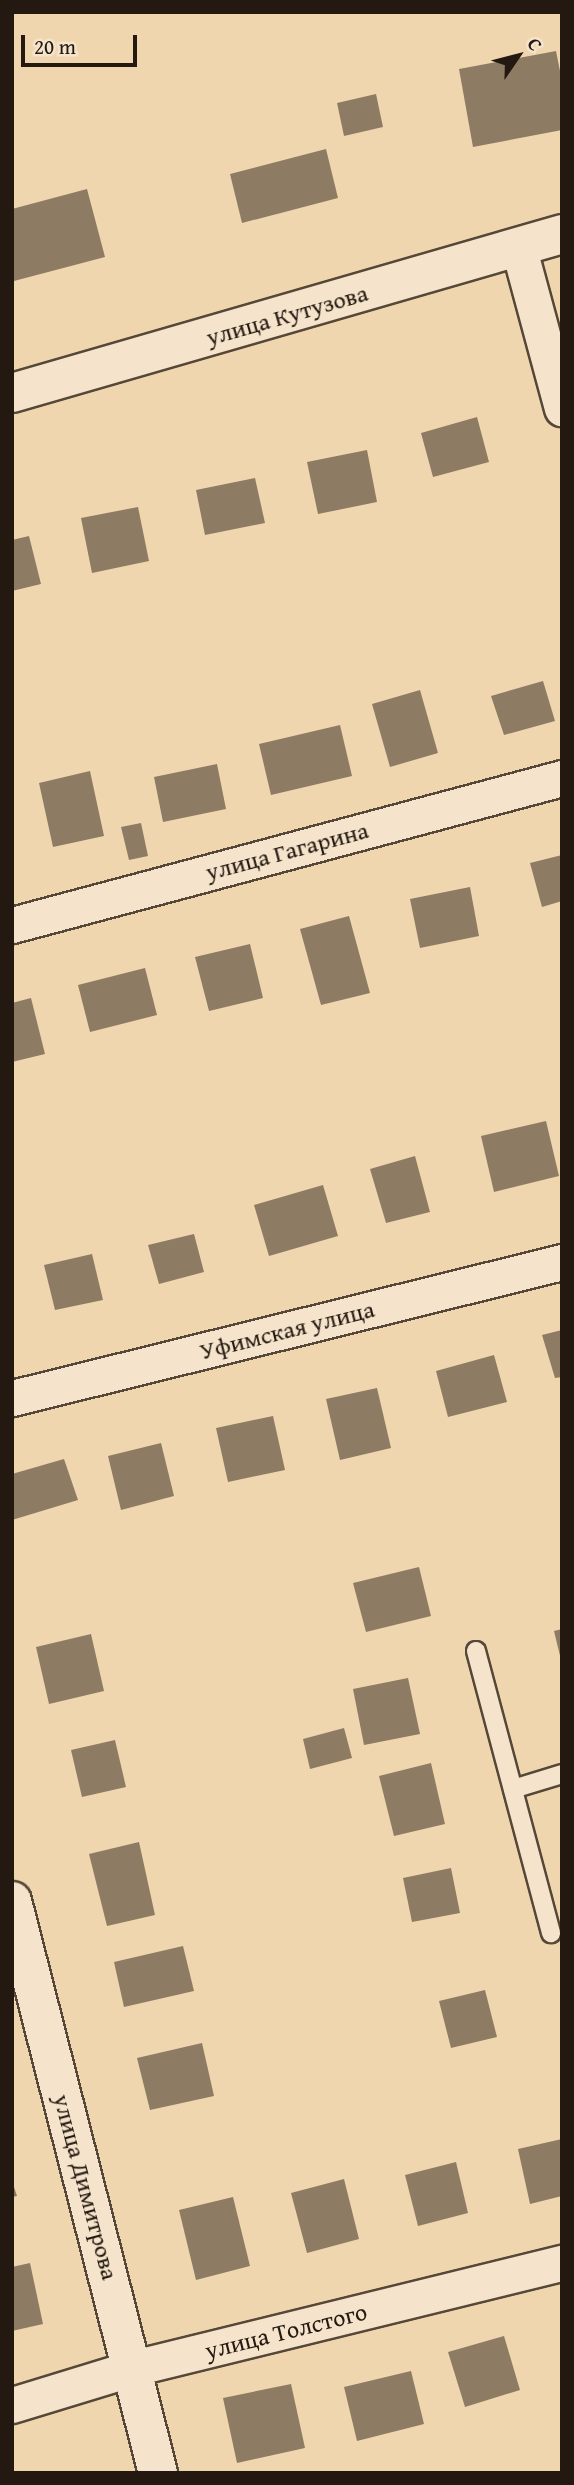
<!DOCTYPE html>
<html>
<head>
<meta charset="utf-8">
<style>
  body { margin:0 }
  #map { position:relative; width:574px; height:2485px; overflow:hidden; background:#f0d6af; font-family:"Gentium Book Plus",serif }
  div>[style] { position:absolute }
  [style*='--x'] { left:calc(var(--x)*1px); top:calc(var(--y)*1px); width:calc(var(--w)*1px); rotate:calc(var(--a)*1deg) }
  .building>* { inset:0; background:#8e7b63 }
  .roads { filter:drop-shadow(2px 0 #564838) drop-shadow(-2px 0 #564838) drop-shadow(0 2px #564838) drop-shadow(0 -2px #564838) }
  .service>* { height:18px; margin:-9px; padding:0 9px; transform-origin:9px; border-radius:9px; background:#f5e4cb }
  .minor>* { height:35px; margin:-17.5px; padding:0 17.5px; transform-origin:17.5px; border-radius:17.5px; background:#f5e4cb }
  .secondary>* { height:38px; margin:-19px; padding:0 19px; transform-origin:19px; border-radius:19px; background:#f5e4cb }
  span { translate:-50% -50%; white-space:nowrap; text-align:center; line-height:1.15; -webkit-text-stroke:5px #f5e4cb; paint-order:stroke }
  .street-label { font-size:24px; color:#231910 }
  .frame { position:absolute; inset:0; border:14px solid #231910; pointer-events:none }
  .north { position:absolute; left:483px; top:21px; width:70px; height:70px; -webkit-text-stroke:5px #f5e4cb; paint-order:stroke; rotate:55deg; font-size:19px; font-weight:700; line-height:28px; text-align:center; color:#231910 }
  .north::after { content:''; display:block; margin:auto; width:24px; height:32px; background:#231910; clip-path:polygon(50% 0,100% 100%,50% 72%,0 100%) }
  .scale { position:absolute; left:21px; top:35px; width:116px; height:32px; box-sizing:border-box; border:4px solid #231910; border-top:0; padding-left:9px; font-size:21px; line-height:24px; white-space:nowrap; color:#231910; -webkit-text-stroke:5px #f5e4cb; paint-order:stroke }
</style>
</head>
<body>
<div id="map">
  <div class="building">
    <div style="clip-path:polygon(556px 51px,562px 81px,562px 130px,473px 147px,459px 69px)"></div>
    <div style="clip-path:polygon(376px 94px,383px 127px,344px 136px,337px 103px)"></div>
    <div style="clip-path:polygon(326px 149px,338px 198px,242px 223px,230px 174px)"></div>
    <div style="clip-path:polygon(87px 189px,105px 257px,14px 281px,12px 209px)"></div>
    <div style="clip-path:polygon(477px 417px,489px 462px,433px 477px,421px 433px)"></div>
    <div style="clip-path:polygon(367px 450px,377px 502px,318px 514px,307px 462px)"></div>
    <div style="clip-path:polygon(255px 478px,265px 523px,205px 535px,196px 490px)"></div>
    <div style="clip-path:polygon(138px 507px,149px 561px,92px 573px,81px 518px)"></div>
    <div style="clip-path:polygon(29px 536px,41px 584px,12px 591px,12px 540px)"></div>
    <div style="clip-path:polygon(543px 681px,555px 721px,504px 735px,491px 696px)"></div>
    <div style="clip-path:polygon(420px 690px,438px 753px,390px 767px,372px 704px)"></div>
    <div style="clip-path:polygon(340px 725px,352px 776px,271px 795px,259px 744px)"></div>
    <div style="clip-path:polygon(217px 764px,226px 809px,163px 822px,154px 777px)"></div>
    <div style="clip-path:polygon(90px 771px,104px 836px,53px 847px,39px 783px)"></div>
    <div style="clip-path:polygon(141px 823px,148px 856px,129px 860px,121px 827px)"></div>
    <div style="clip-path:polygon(562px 855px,562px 901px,542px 907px,530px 863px)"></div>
    <div style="clip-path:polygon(470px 887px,479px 936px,420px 948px,410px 899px)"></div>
    <div style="clip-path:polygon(349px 916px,370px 993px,321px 1005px,300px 929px)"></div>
    <div style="clip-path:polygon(250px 944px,263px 998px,209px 1011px,195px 957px)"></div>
    <div style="clip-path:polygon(145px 968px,157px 1015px,90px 1032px,78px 985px)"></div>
    <div style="clip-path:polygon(31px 998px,45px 1054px,12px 1062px,12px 1003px)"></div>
    <div style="clip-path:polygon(546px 1121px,559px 1176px,494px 1192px,481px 1136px)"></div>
    <div style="clip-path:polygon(415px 1156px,430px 1212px,386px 1223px,370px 1169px)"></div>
    <div style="clip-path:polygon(323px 1185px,338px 1236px,269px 1256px,254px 1205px)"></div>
    <div style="clip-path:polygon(194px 1234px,204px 1272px,159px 1284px,148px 1245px)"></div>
    <div style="clip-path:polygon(92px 1254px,103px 1300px,55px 1310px,44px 1265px)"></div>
    <div style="clip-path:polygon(562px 1330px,562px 1377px,555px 1378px,542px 1335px)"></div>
    <div style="clip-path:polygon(494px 1355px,507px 1402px,448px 1417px,436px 1371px)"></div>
    <div style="clip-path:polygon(377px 1388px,391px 1448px,340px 1460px,326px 1399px)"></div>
    <div style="clip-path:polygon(273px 1416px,285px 1470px,228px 1482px,216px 1428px)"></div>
    <div style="clip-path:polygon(161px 1443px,174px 1496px,121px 1510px,108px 1456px)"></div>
    <div style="clip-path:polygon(64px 1459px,78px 1500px,12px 1520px,12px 1474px)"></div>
    <div style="clip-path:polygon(419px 1567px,431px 1616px,366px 1632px,353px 1583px)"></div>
    <div style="clip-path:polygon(562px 1629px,562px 1660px,561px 1660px,554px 1631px)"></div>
    <div style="clip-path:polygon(91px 1634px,104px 1691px,49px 1704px,36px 1647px)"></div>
    <div style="clip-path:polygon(408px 1678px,420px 1734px,364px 1745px,353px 1689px)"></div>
    <div style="clip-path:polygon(344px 1728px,352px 1758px,310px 1769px,303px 1739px)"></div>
    <div style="clip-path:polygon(115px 1740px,126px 1787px,82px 1797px,71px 1750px)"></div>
    <div style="clip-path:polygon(431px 1763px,445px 1824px,394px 1836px,379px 1776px)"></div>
    <div style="clip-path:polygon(139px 1842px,155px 1915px,107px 1926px,89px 1854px)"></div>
    <div style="clip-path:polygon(451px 1868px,460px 1913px,412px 1922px,403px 1878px)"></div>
    <div style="clip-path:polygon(183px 1946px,194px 1991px,124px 2007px,114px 1962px)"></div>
    <div style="clip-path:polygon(485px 1990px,497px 2037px,451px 2048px,439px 2001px)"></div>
    <div style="clip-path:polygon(202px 2043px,214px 2096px,150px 2110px,137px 2058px)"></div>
    <div style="clip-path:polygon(562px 2139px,562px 2196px,530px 2204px,518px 2149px)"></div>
    <div style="clip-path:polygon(456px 2162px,468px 2213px,418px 2226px,405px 2175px)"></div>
    <div style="clip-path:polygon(344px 2179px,359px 2239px,307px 2253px,291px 2193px)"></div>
    <div style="clip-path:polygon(12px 2181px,17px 2196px,12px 2197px)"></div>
    <div style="clip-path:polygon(233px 2197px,250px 2266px,196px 2280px,179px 2210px)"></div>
    <div style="clip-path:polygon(30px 2263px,43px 2324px,12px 2331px,12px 2267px)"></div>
    <div style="clip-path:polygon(504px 2336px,520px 2390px,465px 2407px,448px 2352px)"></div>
    <div style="clip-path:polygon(411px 2371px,424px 2424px,357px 2441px,344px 2387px)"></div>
    <div style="clip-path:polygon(291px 2384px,305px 2448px,237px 2463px,223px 2398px)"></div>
  </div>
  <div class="roads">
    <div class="service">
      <div style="--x:476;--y:1651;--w:292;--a:75.1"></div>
      <div style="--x:513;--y:1789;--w:51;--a:-17"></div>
    </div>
    <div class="minor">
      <div style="--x:519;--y:249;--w:165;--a:74.9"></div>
      <div style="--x:12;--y:925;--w:569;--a:-14.96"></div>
      <div style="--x:12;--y:1398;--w:567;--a:-13.89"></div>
      <div style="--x:12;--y:2405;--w:127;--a:-17"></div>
      <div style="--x:133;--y:2368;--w:442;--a:-13.8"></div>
    </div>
    <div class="secondary">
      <div style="--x:12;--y:393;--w:573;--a:-16.12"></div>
      <div style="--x:12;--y:1901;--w:590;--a:75.68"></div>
    </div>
  </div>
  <div class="street-label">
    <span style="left:287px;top:315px;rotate:-16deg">улица Кутузова</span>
    <span style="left:287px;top:851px;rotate:-15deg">улица Гагарина</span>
    <span style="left:287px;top:1330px;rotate:-14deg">Уфимская улица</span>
    <span style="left:86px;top:2187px;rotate:75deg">улица Димитрова</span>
    <span style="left:286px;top:2331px;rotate:-14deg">улица Толстого</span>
  </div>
  <div class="frame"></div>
  <div class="north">С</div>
  <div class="scale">20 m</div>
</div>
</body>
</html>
